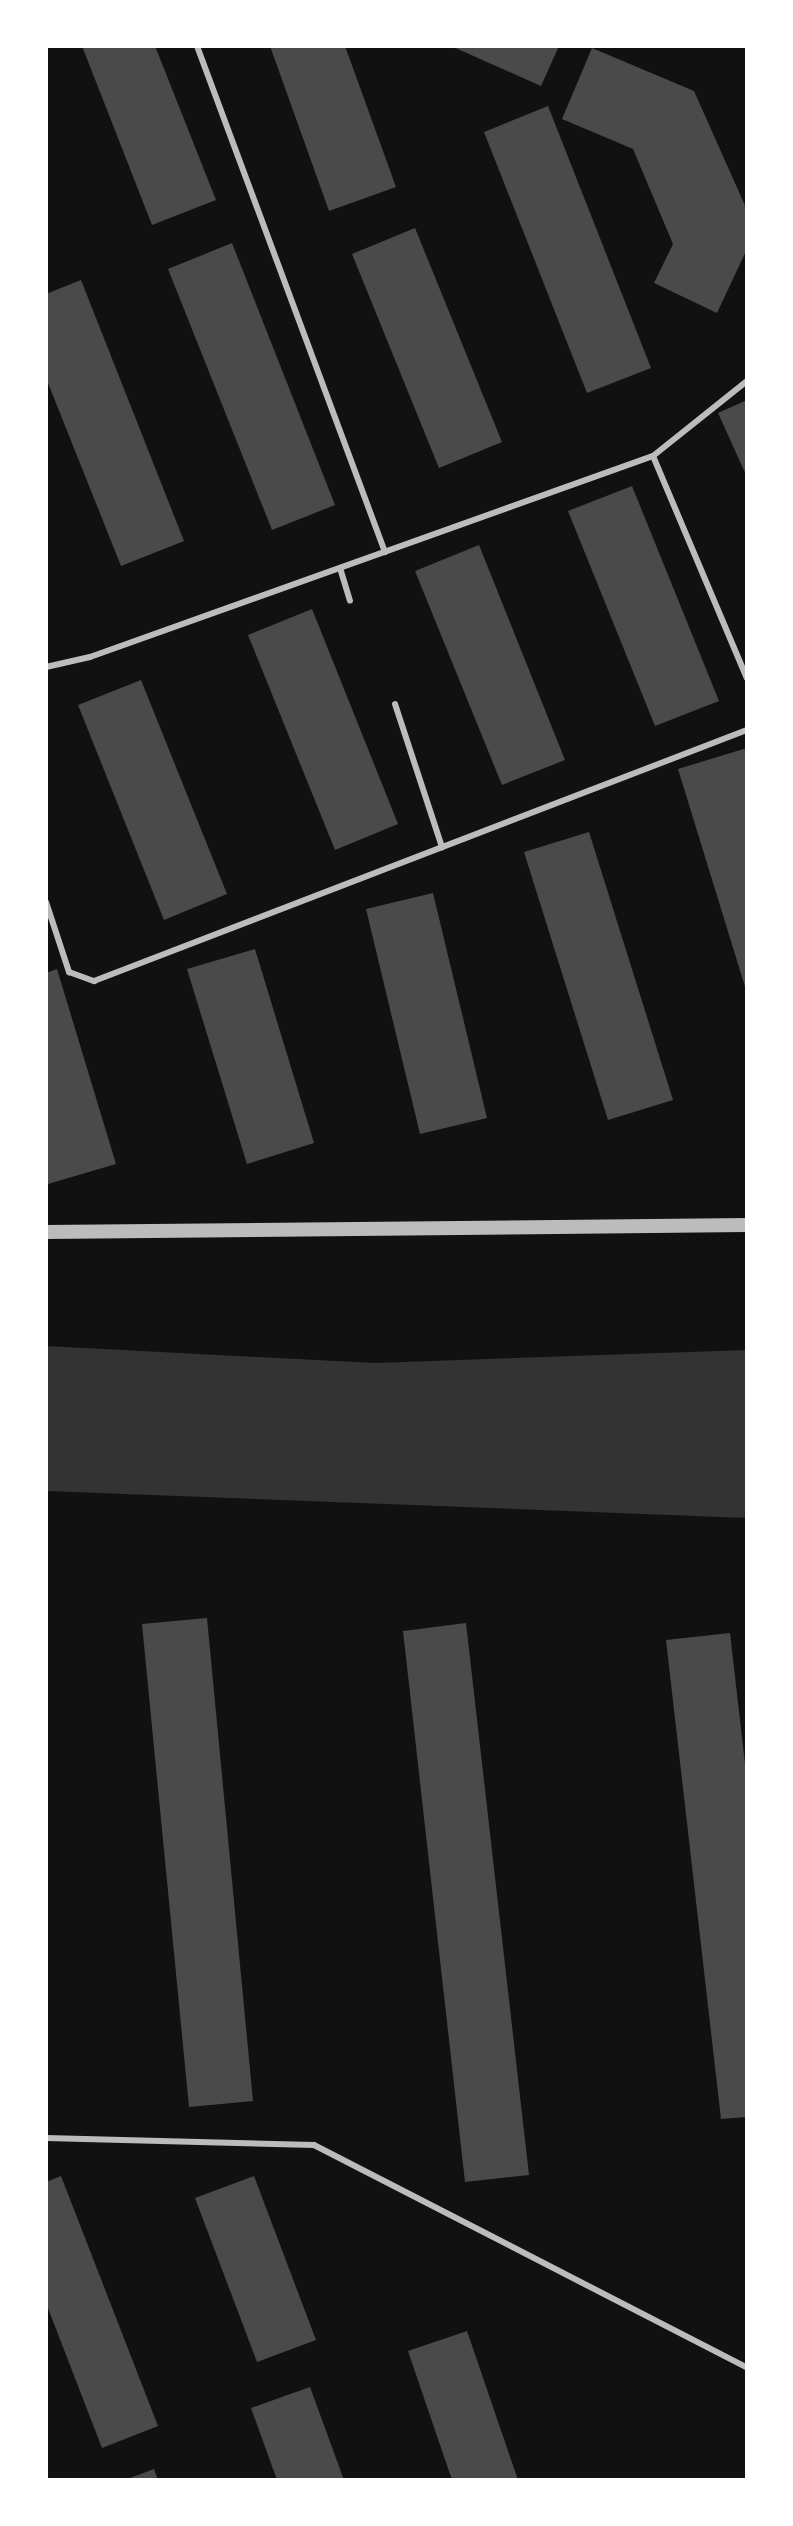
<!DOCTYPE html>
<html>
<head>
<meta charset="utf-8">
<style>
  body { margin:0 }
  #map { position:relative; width:793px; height:2526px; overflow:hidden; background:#111; font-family:Raleway,sans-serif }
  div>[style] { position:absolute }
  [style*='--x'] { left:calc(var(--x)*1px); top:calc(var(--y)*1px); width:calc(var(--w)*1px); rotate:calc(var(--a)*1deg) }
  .water>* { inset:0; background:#333 }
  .building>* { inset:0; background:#4a4a4a }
  .service>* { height:6px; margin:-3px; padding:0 3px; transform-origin:3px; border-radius:3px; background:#bcbcbc }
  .tertiary>* { height:14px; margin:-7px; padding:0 7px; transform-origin:7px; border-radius:7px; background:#bcbcbc }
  span { translate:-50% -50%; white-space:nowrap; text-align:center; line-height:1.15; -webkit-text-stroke:6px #fff; paint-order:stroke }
  .frame { position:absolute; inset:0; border:48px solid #fff; pointer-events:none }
</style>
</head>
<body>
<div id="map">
  <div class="water">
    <div style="clip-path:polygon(46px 1346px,374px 1363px,747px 1350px,747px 1518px,46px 1491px)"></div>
  </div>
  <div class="building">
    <div style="clip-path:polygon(82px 46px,155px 46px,216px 200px,152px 225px)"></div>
    <div style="clip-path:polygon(270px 46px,345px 46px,396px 187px,329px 211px)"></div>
    <div style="clip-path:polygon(451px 46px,559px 46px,541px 86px)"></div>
    <div style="clip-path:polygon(592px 48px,694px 91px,747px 210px,747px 249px,717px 313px,654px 283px,673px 244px,633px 149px,562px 119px)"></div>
    <div style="clip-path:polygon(548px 106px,651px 368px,587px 393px,484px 132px)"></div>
    <div style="clip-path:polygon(415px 228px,502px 442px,439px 468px,352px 254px)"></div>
    <div style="clip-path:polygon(232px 243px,335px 505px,272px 530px,168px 269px)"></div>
    <div style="clip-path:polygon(81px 280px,184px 541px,121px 566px,46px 378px,46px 294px)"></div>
    <div style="clip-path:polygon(747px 400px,747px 477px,718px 413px)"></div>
    <div style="clip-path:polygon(632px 486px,719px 701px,655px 726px,568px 511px)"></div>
    <div style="clip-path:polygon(479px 545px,565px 760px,502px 785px,415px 571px)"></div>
    <div style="clip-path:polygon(312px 609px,398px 824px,335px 850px,248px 635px)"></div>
    <div style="clip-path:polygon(141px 680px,227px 894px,164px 920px,78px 705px)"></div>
    <div style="clip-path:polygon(747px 748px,747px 990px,746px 990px,678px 769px)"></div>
    <div style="clip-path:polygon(589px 832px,673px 1100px,608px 1120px,524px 852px)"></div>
    <div style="clip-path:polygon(433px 893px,487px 1118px,420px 1134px,366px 909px)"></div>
    <div style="clip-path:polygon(255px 949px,314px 1143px,247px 1164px,187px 969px)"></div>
    <div style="clip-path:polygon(57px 969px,116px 1164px,48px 1184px,46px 973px)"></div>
    <div style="clip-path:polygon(207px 1618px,253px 2101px,189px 2107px,142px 1624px)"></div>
    <div style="clip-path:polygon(466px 1623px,529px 2175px,465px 2182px,403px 1631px)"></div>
    <div style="clip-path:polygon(730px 1633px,747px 1781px,747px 2117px,721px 2119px,666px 1640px)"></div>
    <div style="clip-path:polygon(61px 2176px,158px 2426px,102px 2448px,46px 2303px,46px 2182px)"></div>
    <div style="clip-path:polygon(254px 2176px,316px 2340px,257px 2362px,195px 2198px)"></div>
    <div style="clip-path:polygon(467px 2331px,518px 2480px,452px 2480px,408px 2351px)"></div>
    <div style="clip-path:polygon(310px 2387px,344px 2480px,277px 2480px,251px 2408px)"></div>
    <div style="clip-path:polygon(154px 2469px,158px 2480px,125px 2480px)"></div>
  </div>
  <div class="service">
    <div style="--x:197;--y:46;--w:540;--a:69.62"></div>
    <div style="--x:653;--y:456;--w:241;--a:67.1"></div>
    <div style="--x:340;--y:568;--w:34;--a:73"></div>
    <div style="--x:46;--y:667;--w:45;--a:-12.8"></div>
    <div style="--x:90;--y:657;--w:598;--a:-19.65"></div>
    <div style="--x:653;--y:456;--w:120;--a:-38.6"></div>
    <div style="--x:395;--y:704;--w:151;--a:71.8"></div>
    <div style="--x:46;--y:902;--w:74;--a:71.8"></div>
    <div style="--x:69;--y:972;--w:27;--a:20"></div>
    <div style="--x:94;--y:981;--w:700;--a:-21.03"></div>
    <div style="--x:46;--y:2138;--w:268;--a:1.5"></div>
    <div style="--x:314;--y:2145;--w:487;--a:27.2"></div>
  </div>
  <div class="tertiary">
    <div style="--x:46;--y:1232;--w:701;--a:-0.57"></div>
  </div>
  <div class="frame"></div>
</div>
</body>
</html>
